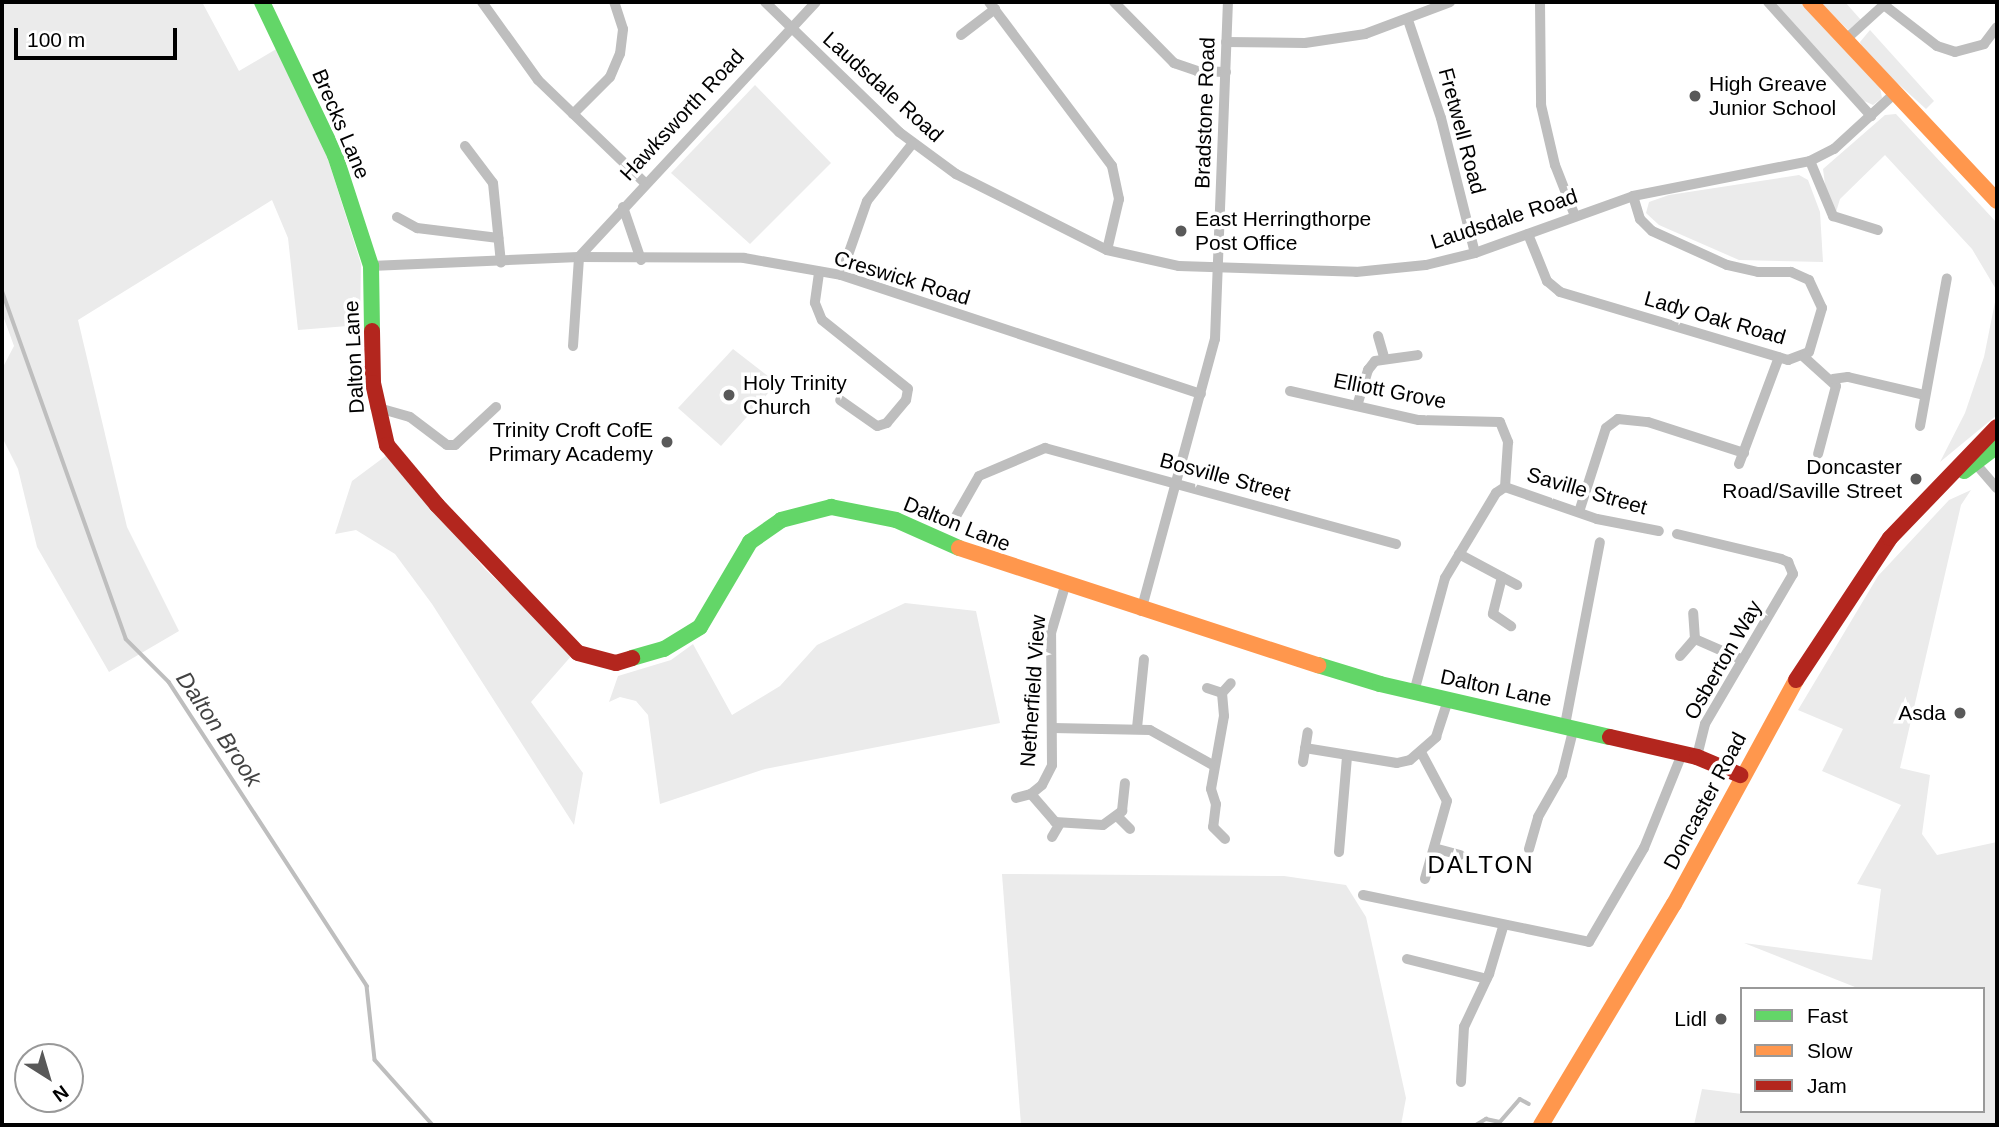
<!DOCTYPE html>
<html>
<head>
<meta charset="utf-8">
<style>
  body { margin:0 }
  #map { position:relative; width:1999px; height:1127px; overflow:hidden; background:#fff; font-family:Helvetica,sans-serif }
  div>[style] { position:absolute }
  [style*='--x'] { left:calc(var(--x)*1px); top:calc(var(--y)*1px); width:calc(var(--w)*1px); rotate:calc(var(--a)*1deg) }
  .green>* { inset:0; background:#ebebeb }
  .stream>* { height:3.5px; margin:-1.75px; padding:0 1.75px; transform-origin:1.75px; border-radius:1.75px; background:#bebebe }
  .street>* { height:10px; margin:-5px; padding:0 5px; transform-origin:5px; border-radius:5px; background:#bebebe }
  .fast>* { height:16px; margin:-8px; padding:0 8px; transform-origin:8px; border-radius:8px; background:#63d668 }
  .slow>* { height:16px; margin:-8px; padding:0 8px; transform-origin:8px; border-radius:8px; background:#ff974d }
  .jam>* { height:16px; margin:-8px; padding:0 8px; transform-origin:8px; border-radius:8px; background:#b3261e }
  .dots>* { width:19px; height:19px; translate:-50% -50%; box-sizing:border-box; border:4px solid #fff; border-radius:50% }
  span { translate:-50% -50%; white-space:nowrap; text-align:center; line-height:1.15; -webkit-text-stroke:7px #fff; paint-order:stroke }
  .poi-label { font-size:21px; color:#000 }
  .left { translate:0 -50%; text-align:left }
  .right { translate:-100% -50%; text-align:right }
  .street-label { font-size:21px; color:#000 }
  .water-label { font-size:23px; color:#434343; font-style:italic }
  .quarter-label { font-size:24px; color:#000; letter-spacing:2px }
  .frame { position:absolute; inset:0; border:4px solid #000; pointer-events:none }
  .legend { position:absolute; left:1740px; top:987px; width:245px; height:126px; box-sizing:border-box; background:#fff; border:2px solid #999; margin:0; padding:9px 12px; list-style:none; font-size:21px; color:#000 }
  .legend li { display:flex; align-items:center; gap:14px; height:35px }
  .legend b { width:35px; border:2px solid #999 }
  .north { position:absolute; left:14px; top:1043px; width:70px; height:70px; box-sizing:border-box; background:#fff; border:2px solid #999; border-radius:50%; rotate:143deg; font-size:19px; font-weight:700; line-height:28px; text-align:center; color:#000 }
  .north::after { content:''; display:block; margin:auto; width:24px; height:32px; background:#595959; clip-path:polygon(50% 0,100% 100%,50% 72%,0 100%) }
  .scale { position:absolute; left:14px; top:28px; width:163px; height:32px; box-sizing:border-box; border:4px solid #000; border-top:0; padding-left:9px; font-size:21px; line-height:24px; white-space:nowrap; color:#000; -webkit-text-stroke:5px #fff; paint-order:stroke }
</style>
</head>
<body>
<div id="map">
  <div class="green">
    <div style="clip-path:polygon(2px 2px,202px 2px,239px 71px,278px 48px,326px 153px,361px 264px,360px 325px,298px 330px,288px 238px,272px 200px,78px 320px,127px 527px,179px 631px,109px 672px,37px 547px,18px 469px,2px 437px,2px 369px,14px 346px,2px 313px)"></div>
    <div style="clip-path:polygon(1774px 2px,1805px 2px,1880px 87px,1882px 98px,1873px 105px,1862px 100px)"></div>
    <div style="clip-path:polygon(1820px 2px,1845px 2px,1861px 20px,1848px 30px)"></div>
    <div style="clip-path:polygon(1870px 30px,1934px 101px,1926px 109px,1862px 51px,1860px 42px)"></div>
    <div style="clip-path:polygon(755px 85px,831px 163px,750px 244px,671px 173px)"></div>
    <div style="clip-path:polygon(1896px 114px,1997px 223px,1997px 291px,1972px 249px,1885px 155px,1840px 199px,1836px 212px,1826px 192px,1823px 169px,1885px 115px)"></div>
    <div style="clip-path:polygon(1799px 175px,1808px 180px,1820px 212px,1823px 262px,1739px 260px,1659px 225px,1646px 213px,1649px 202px,1669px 195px)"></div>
    <div style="clip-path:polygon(1997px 292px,1997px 415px,1940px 462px,1965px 413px,1984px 357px)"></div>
    <div style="clip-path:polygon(733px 349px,777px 383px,721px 446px,678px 408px)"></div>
    <div style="clip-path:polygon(387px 455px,485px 569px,573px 654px,531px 702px,583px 773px,574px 825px,432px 604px,395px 554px,356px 530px,335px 534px,352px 481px)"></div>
    <div style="clip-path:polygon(1971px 490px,1961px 505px,1900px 768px,1930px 775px,1922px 834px,1937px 855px,1997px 842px,1997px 1125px,1694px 1125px,1702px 1089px,1742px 1094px,1742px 1111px,1983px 1111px,1983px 989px,1860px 989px,1744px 943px,1872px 960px,1881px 889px,1857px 884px,1901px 805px,1822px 771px,1843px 729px,1798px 710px,1878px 576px,1949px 500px)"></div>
    <div style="clip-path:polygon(905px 603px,976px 611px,1000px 723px,765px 769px,660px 804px,648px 715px,636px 701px,620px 697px,609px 702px,618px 676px,671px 660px,693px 644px,732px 715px,780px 686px,817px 645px)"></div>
    <div style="clip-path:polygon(1002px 874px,1284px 876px,1346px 885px,1366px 917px,1406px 1098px,1401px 1125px,1021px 1125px)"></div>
  </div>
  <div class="stream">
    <div style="--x:2;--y:290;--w:370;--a:70.4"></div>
    <div style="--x:126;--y:639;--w:61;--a:45"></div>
    <div style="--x:169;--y:682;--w:363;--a:56.9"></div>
    <div style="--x:367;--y:986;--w:74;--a:83.8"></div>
    <div style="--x:375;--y:1060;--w:87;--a:48.3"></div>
    <div style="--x:1476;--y:1125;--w:12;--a:-31"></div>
    <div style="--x:1486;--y:1119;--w:14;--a:12"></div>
    <div style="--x:1500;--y:1122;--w:30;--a:-49"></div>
    <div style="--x:1520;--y:1099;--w:10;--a:29"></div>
  </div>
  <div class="street">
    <div style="--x:482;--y:2;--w:96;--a:54.3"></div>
    <div style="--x:538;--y:80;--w:149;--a:43.9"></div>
    <div style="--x:765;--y:2;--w:187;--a:44.1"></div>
    <div style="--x:899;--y:132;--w:71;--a:36.4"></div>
    <div style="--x:956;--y:174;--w:169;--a:26.7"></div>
    <div style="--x:1107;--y:250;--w:74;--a:12.5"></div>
    <div style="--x:1179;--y:266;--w:177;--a:1.9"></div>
    <div style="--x:1356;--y:272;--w:70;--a:-5.7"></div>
    <div style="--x:1426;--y:265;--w:50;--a:-13.8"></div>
    <div style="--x:1475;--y:253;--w:168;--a:-19.8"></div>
    <div style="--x:1633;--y:196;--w:180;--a:-11.2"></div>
    <div style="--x:1810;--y:161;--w:27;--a:-27"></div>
    <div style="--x:1834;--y:149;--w:81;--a:-42.5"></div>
    <div style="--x:989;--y:2;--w:205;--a:53.1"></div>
    <div style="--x:1112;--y:166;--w:34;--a:78"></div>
    <div style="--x:1119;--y:199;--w:52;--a:103.2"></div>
    <div style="--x:1114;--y:2;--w:86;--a:45.5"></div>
    <div style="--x:1174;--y:63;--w:24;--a:19"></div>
    <div style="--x:1197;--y:71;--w:29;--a:2"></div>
    <div style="--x:1540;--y:2;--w:103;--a:89.4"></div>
    <div style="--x:1541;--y:105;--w:62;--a:76.9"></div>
    <div style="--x:1555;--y:165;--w:55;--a:68.6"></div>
    <div style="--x:1768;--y:2;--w:154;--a:47.9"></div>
    <div style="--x:1884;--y:5;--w:67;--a:37.7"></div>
    <div style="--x:1937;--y:46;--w:19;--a:18"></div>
    <div style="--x:1955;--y:52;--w:30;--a:-15"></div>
    <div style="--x:1984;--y:44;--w:21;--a:-53"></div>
    <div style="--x:1408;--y:20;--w:103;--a:71.4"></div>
    <div style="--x:1441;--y:118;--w:139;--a:75.9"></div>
    <div style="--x:961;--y:35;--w:43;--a:-37.4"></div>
    <div style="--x:1844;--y:41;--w:58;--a:-42.2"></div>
    <div style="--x:1226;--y:42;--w:79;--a:0.7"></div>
    <div style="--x:1305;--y:43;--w:61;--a:-8.5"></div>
    <div style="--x:1365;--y:34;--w:91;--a:-20.6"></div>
    <div style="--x:573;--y:114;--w:52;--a:-45"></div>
    <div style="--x:610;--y:77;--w:25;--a:-67"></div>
    <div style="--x:620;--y:54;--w:25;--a:-83"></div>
    <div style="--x:623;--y:29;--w:28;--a:-108"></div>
    <div style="--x:465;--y:146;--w:46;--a:52.9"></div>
    <div style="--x:493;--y:183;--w:80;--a:84.3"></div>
    <div style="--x:1810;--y:161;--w:60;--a:67.3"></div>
    <div style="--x:1833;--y:216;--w:47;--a:17.3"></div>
    <div style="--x:623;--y:207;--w:56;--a:71.2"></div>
    <div style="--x:397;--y:217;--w:23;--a:29"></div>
    <div style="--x:417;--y:228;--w:82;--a:7"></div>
    <div style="--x:1528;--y:234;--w:51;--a:68"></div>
    <div style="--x:1547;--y:281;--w:17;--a:40"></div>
    <div style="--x:1560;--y:292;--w:238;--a:16.6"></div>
    <div style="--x:1788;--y:360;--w:22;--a:-21"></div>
    <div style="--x:1809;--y:352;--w:46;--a:-73.5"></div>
    <div style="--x:1822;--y:308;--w:31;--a:-115"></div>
    <div style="--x:1809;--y:280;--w:20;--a:-156"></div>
    <div style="--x:1791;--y:272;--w:33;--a:180"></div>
    <div style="--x:1758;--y:272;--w:32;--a:-167"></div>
    <div style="--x:1727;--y:265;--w:82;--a:-155.6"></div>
    <div style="--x:1652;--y:231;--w:17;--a:-135"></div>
    <div style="--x:1640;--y:219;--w:24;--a:-107"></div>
    <div style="--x:371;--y:266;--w:208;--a:-2.5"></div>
    <div style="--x:579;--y:257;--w:165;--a:0.3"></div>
    <div style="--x:744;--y:258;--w:98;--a:9.9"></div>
    <div style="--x:841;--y:275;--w:379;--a:18.3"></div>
    <div style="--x:819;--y:273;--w:30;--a:98"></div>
    <div style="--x:815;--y:303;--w:18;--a:68"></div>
    <div style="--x:822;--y:320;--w:110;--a:38.7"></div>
    <div style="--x:908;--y:389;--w:11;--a:100"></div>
    <div style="--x:906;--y:400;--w:30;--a:130"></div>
    <div style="--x:887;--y:423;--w:10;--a:163"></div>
    <div style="--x:877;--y:426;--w:45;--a:-144.9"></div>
    <div style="--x:841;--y:275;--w:78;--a:-70.6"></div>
    <div style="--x:867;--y:201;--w:74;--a:-51.6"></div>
    <div style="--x:1378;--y:336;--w:22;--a:74"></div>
    <div style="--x:573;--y:346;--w:89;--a:-86.1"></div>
    <div style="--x:579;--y:257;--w:348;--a:-47.1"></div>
    <div style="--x:1804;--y:357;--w:43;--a:42.2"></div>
    <div style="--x:1836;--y:386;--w:70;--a:104.8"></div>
    <div style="--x:1833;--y:379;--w:15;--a:-8"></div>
    <div style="--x:1848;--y:377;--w:78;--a:13.3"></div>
    <div style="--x:1290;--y:391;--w:132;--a:12.7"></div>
    <div style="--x:1419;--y:420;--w:81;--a:1.4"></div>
    <div style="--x:1500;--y:422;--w:22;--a:68"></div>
    <div style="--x:1508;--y:442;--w:45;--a:93.8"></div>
    <div style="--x:1357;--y:406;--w:38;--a:-73"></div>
    <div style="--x:1368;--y:370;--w:11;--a:-52"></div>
    <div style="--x:1375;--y:361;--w:43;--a:-7.9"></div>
    <div style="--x:375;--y:407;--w:36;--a:16"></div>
    <div style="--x:410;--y:417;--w:46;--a:37.1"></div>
    <div style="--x:447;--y:445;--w:8;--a:0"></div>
    <div style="--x:455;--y:445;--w:56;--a:-42.8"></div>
    <div style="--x:1920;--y:426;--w:150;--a:-79.7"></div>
    <div style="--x:1975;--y:463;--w:33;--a:49"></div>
    <div style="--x:1739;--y:464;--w:114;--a:-69.5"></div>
    <div style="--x:1505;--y:487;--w:97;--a:19.2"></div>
    <div style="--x:1597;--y:519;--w:63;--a:11"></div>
    <div style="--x:1579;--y:512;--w:88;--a:-72.2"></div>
    <div style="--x:1606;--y:428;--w:15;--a:-37"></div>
    <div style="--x:1618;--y:419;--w:30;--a:6"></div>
    <div style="--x:1648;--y:422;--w:101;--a:17.9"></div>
    <div style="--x:951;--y:525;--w:56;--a:-60.3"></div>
    <div style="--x:979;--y:476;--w:72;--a:-23"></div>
    <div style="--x:1045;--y:448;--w:364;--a:15.3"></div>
    <div style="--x:1677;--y:534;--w:107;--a:13.5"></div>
    <div style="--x:1781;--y:559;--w:8;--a:23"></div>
    <div style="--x:1788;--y:562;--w:13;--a:67"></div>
    <div style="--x:1793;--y:574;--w:174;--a:120.4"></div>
    <div style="--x:1705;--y:724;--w:34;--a:104"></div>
    <div style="--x:1459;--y:554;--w:66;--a:28.1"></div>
    <div style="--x:1502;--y:577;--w:38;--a:104"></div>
    <div style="--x:1493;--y:614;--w:22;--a:34"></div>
    <div style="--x:1141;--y:611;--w:282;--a:-74.8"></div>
    <div style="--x:1215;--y:339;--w:337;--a:-87.8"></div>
    <div style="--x:1695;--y:639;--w:52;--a:23.6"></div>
    <div style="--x:1680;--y:656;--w:23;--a:-49"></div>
    <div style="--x:1695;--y:639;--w:26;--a:-94"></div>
    <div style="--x:1207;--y:688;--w:16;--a:18"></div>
    <div style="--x:1222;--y:693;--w:13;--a:-48"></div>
    <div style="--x:1414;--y:692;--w:118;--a:-74.8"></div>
    <div style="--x:1445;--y:578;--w:99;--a:-59"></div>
    <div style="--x:1496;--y:493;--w:11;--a:-34"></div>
    <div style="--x:1222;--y:693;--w:23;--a:85"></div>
    <div style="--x:1224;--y:716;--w:74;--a:100.1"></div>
    <div style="--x:1211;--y:789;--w:16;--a:72"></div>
    <div style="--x:1216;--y:804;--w:23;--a:97"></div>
    <div style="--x:1213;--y:827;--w:17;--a:45"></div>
    <div style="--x:1565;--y:725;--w:186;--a:-79.2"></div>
    <div style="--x:1053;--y:728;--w:97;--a:1.2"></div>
    <div style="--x:1150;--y:730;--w:72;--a:29.1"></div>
    <div style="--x:1137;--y:728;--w:69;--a:-84.2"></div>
    <div style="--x:1305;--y:748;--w:93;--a:9.3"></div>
    <div style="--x:1397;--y:763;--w:13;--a:-13"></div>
    <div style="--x:1410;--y:760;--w:35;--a:-41"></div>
    <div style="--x:1436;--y:737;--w:39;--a:-72"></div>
    <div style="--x:1422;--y:754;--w:53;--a:62"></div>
    <div style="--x:1447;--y:801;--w:81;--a:105.8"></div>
    <div style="--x:1303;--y:762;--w:30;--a:-81"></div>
    <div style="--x:1031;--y:794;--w:37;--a:49"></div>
    <div style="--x:1055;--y:822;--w:48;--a:3.6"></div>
    <div style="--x:1103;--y:825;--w:24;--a:-36"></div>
    <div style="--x:1122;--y:811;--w:28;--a:-84"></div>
    <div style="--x:1016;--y:798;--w:16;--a:-15"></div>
    <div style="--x:1031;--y:794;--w:14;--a:-39"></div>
    <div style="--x:1042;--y:785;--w:22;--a:-63"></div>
    <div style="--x:1052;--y:765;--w:132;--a:-90.4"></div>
    <div style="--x:1051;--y:633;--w:49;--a:-73.4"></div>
    <div style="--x:1118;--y:817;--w:17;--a:45"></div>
    <div style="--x:1052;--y:837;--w:16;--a:-60"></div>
    <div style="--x:1434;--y:848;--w:27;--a:15"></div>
    <div style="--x:1529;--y:849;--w:33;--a:-74"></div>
    <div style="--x:1538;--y:817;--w:48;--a:-60.3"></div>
    <div style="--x:1562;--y:775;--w:49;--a:-76"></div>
    <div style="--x:1339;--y:852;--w:96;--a:-85.2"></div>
    <div style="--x:1363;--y:895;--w:231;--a:11.7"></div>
    <div style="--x:1589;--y:942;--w:109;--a:-59.7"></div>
    <div style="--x:1644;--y:848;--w:101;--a:-68"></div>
    <div style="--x:1407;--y:959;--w:82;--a:14"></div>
    <div style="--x:1461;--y:1082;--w:55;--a:-86.9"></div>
    <div style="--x:1464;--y:1027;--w:59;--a:-64.7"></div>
    <div style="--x:1489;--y:974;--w:49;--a:-73.4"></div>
  </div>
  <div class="fast">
    <div style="--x:262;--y:2;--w:170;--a:64.5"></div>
    <div style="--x:335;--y:155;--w:117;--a:72"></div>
    <div style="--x:371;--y:266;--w:65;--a:89.1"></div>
    <div style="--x:1964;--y:471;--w:41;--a:-37.1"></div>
    <div style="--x:632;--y:658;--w:33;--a:-16"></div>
    <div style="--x:664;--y:649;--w:42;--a:-31.4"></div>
    <div style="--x:700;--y:627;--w:99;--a:-59.5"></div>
    <div style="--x:750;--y:542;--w:38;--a:-35"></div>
    <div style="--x:781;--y:520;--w:52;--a:-14.6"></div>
    <div style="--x:831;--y:507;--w:66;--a:11.3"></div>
    <div style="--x:896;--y:520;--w:69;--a:24"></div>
    <div style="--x:1318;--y:665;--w:65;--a:17"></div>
    <div style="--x:1380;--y:684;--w:236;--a:13"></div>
  </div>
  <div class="slow">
    <div style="--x:1810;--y:2;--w:273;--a:46.8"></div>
    <div style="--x:959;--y:548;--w:378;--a:18.1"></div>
    <div style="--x:1541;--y:1125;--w:258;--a:-59"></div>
    <div style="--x:1674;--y:904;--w:255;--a:-61.4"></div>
  </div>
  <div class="jam">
    <div style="--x:372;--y:331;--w:52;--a:88.9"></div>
    <div style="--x:373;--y:383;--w:64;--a:77.3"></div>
    <div style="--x:387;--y:445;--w:78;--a:50.2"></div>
    <div style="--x:437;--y:505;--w:204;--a:46.4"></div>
    <div style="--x:578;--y:653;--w:39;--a:15"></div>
    <div style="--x:616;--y:663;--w:17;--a:-17"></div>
    <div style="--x:1796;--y:680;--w:170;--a:-56.5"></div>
    <div style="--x:1890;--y:538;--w:154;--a:-46.1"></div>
    <div style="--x:1610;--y:737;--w:89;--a:12.9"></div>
    <div style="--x:1697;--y:757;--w:47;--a:22.7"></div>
  </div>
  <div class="dots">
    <div style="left:1695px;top:96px;background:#595959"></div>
    <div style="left:1181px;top:231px;background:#595959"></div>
    <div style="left:729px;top:395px;background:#595959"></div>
    <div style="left:667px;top:442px;background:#595959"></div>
    <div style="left:1916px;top:479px;background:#595959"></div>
    <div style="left:1960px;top:713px;background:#595959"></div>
    <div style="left:1721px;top:1019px;background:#595959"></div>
  </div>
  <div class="poi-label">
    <span class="left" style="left:1709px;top:96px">High Greave<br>Junior School</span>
    <span class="left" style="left:1195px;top:231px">East Herringthorpe<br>Post Office</span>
    <span class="left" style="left:743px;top:395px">Holy Trinity<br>Church</span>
    <span class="right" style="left:653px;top:442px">Trinity Croft CofE<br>Primary Academy</span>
    <span class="right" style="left:1902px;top:479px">Doncaster<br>Road/Saville Street</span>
    <span class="right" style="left:1946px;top:713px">Asda</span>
    <span class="right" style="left:1707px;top:1019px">Lidl</span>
  </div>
  <div class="street-label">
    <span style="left:883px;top:87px;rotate:42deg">Laudsdale Road</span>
    <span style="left:1205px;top:113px;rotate:-88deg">Bradstone Road</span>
    <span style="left:682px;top:115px;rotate:-47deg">Hawksworth Road</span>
    <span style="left:341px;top:124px;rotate:67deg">Brecks Lane</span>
    <span style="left:1462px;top:131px;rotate:75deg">Fretwell Road</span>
    <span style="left:1504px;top:219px;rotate:-18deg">Laudsdale Road</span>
    <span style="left:902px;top:278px;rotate:17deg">Creswick Road</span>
    <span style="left:1715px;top:318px;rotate:16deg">Lady Oak Road</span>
    <span style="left:354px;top:357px;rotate:-93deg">Dalton Lane</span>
    <span style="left:1390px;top:391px;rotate:11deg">Elliott Grove</span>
    <span style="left:1225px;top:477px;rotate:15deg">Bosville Street</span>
    <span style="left:1587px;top:491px;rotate:16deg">Saville Street</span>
    <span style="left:957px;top:524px;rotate:22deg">Dalton Lane</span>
    <span style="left:1723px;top:660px;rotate:-60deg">Osberton Way</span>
    <span style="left:1496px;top:688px;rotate:12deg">Dalton Lane</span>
    <span style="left:1033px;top:691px;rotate:-86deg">Netherfield View</span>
    <span style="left:1705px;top:801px;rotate:-62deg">Doncaster Road</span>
  </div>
  <div class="water-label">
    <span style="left:219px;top:729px;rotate:56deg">Dalton Brook</span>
  </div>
  <div class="quarter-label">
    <span style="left:1481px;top:865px">DALTON</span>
  </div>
  <div class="frame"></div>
  <ul class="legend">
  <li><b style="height:9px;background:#63d668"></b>Fast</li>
  <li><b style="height:9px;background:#ff974d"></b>Slow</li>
  <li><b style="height:9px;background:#b3261e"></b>Jam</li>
  </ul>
  <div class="north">N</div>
  <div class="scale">100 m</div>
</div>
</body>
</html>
